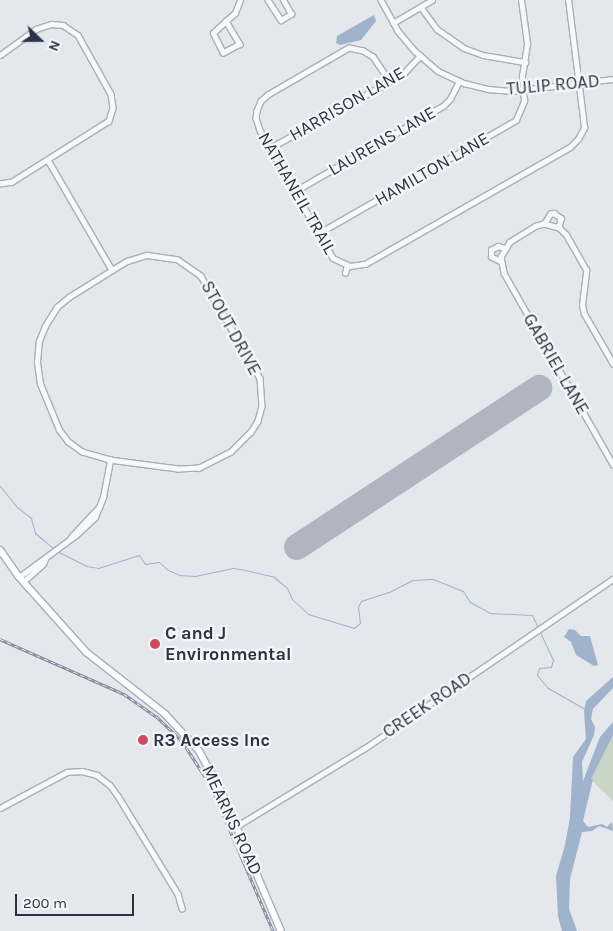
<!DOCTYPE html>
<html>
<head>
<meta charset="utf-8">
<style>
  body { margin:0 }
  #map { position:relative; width:613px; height:931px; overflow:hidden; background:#e4e7ec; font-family:Karla,sans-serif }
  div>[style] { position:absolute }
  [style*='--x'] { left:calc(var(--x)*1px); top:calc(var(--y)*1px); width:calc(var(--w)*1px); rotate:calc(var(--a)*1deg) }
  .green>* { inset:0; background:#c9d6c5 }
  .water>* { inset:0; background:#9fb4cc }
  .stream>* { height:1px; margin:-0.5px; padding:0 0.5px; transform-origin:0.5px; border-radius:0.5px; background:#9fb4cc }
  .runway>* { height:26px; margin:-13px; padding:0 13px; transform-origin:13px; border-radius:13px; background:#b0b6c1 }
  .roads { filter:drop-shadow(1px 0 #a9aeb7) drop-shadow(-1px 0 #a9aeb7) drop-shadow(0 1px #a9aeb7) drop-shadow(0 -1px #a9aeb7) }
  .street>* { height:4.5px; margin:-2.25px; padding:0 2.25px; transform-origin:2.25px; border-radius:2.25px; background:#f7f8fa }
  .secondary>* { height:6px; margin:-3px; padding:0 3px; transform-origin:3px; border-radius:3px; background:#fff }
  .rail>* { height:3px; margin-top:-1.5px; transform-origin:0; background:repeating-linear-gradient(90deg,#f4f6f9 0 4px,#7d8696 0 8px); box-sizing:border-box; border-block:1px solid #7d8696 }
  .dots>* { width:14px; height:14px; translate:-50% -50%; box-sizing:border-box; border:2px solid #f4f6f9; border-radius:50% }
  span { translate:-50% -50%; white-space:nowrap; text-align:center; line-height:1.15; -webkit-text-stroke:4.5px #f4f6f9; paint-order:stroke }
  .street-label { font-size:18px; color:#2b3445 }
  .poi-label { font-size:18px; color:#2b3445; font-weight:700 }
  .left { translate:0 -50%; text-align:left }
  .north { position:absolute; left:15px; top:15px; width:50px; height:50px; -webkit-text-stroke:4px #f4f6f9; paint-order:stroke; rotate:112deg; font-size:14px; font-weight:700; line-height:20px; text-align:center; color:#2b3445 }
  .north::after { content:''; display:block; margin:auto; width:18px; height:22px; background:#2b3445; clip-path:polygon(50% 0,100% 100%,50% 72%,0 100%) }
  .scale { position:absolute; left:15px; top:894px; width:119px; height:22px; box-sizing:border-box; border:2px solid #2b3445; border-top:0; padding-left:6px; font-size:15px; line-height:18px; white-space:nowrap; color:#2b3445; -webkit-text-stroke:4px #f4f6f9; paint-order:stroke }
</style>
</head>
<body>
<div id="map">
  <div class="green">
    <div style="clip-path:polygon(613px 730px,613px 801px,588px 777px)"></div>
  </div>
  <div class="water">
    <div style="clip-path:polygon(374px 15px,376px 21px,361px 40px,340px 45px,336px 43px,337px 36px)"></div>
    <div style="clip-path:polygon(569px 629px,575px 630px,581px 636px,590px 636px,598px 665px,594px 666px,576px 655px,571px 642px,564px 637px)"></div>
    <div style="clip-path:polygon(613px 677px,613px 688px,593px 709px,591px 719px,595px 727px,594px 735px,582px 762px,583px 781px,600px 737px,613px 722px,613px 735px,591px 779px,593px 779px,583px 821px,588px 827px,602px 824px,607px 827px,612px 822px,613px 831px,599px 826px,592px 831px,582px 832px,570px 879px,569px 909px,577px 931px,562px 931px,558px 916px,556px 876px,565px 845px,570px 818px,573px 757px,586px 739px,584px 711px,586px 701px)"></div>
  </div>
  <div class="stream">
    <div style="--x:0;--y:486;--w:27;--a:51"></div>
    <div style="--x:17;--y:507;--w:18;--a:38"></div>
    <div style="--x:31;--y:518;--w:16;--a:75"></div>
    <div style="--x:35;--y:533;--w:23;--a:40"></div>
    <div style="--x:57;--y:551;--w:33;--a:27"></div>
    <div style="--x:86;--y:566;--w:12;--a:9"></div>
    <div style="--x:98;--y:568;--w:43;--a:-17.6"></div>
    <div style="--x:139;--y:555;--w:11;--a:56"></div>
    <div style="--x:145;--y:564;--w:14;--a:-8"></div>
    <div style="--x:159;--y:562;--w:12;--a:42"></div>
    <div style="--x:168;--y:570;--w:12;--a:24"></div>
    <div style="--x:179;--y:575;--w:16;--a:4"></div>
    <div style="--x:195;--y:576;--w:40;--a:-12"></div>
    <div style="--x:234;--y:568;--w:15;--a:11"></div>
    <div style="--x:249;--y:571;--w:26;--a:13"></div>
    <div style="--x:274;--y:577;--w:17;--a:40"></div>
    <div style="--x:287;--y:588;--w:12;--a:66"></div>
    <div style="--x:292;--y:599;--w:22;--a:43"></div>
    <div style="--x:308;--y:614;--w:48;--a:16.9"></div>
    <div style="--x:354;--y:628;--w:8;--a:-40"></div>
    <div style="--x:360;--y:623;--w:16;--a:-97"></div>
    <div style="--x:358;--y:607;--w:7;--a:-63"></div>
    <div style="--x:361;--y:601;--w:29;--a:-18"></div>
    <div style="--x:389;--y:592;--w:27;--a:-27"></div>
    <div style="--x:413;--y:580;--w:20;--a:-3"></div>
    <div style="--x:433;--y:579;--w:32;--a:22"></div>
    <div style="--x:463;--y:591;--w:13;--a:58"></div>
    <div style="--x:470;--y:602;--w:23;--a:29"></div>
    <div style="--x:490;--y:613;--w:42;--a:2.7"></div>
    <div style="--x:532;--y:615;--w:50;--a:65"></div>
    <div style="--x:553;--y:660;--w:7;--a:106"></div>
    <div style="--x:551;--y:667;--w:12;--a:175"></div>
    <div style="--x:539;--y:668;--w:7;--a:106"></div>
    <div style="--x:537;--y:675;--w:17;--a:50"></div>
    <div style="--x:548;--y:688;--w:43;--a:29.6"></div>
  </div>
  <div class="runway">
    <div style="--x:297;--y:547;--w:290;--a:-33.3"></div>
  </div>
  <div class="roads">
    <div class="street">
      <div style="--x:268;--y:0;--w:24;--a:57"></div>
      <div style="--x:281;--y:20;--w:12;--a:-31"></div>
      <div style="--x:291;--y:14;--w:16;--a:-120"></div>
      <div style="--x:381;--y:0;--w:35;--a:61"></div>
      <div style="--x:398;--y:31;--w:26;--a:50"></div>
      <div style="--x:415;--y:51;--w:30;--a:41"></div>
      <div style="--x:438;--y:71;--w:29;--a:25"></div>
      <div style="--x:464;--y:83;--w:25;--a:14"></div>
      <div style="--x:488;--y:89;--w:24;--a:5"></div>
      <div style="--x:512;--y:91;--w:102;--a:-6.8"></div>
      <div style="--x:421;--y:7;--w:27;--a:54"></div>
      <div style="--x:437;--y:29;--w:33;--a:35"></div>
      <div style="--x:464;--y:48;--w:20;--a:20"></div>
      <div style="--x:483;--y:55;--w:43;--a:9.5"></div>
      <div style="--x:226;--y:21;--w:27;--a:59"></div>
      <div style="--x:240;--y:44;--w:19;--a:152"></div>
      <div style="--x:223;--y:53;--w:22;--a:-117"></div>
      <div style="--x:213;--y:33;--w:18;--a:-43"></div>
      <div style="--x:226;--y:21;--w:12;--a:-42"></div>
      <div style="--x:235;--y:13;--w:14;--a:-69"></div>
      <div style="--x:393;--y:23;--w:45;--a:-30.5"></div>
      <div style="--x:0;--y:55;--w:44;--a:-35.8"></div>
      <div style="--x:36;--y:29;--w:16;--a:-18"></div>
      <div style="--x:51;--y:24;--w:12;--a:5"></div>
      <div style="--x:63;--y:25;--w:18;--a:34"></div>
      <div style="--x:78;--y:35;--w:68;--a:60.8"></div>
      <div style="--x:111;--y:94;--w:14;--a:82"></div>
      <div style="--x:113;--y:108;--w:14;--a:107"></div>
      <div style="--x:109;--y:121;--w:115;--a:147.8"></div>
      <div style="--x:12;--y:182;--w:12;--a:171"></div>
      <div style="--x:389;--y:81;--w:29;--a:-124"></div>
      <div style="--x:373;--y:57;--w:12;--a:-149"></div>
      <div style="--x:363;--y:51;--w:14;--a:-168"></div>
      <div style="--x:349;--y:48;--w:94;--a:149.9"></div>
      <div style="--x:268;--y:95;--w:9;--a:139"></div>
      <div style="--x:261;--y:101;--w:11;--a:112"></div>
      <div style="--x:257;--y:111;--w:7;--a:98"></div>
      <div style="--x:256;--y:118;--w:13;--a:72"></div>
      <div style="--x:260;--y:130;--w:147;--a:60.3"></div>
      <div style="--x:333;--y:258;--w:19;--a:25"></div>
      <div style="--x:350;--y:266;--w:15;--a:-8"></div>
      <div style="--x:365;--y:264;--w:236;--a:-29.7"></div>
      <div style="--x:570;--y:147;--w:11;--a:-45"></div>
      <div style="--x:578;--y:139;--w:13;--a:-61"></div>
      <div style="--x:584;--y:128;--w:10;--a:-96"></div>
      <div style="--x:583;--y:118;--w:119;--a:-97.2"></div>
      <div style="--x:270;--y:148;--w:152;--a:-29.1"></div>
      <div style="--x:403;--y:74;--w:25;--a:-47"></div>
      <div style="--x:48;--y:160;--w:127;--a:59.8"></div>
      <div style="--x:295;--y:191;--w:171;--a:-29.9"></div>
      <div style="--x:443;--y:106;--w:10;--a:-45"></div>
      <div style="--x:450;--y:99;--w:20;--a:-63"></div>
      <div style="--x:544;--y:224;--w:12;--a:-59"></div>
      <div style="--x:550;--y:214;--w:4;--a:-14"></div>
      <div style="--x:554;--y:213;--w:9;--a:36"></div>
      <div style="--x:561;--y:218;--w:10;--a:101"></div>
      <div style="--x:319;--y:233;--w:227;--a:-29.8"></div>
      <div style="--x:516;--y:120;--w:21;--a:-67"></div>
      <div style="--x:524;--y:101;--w:25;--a:-95"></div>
      <div style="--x:522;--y:76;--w:33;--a:-81"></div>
      <div style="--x:527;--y:43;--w:43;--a:-97.9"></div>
      <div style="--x:147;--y:255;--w:30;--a:8"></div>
      <div style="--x:177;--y:259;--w:29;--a:35"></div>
      <div style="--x:201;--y:276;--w:118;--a:60"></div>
      <div style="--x:260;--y:378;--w:28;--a:86"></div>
      <div style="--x:262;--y:406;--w:16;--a:105"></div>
      <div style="--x:258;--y:421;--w:13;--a:122"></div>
      <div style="--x:251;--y:432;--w:28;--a:135"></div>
      <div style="--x:231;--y:452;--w:36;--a:153"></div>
      <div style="--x:199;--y:468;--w:21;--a:177"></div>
      <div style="--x:178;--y:469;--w:69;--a:-172.5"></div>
      <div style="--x:110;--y:460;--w:29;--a:-164"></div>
      <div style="--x:82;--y:452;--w:17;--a:-144"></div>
      <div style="--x:68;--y:442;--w:15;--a:-127"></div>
      <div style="--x:59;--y:430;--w:50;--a:-112.4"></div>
      <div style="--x:40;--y:384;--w:22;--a:-98"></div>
      <div style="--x:37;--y:362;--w:21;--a:-85"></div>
      <div style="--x:39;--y:341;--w:16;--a:-68"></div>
      <div style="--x:45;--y:326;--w:22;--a:-58"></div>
      <div style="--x:57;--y:307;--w:16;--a:-40"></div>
      <div style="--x:69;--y:297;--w:51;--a:-32.1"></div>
      <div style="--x:112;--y:270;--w:17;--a:-31"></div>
      <div style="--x:127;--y:261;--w:21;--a:-17"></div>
      <div style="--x:501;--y:262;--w:11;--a:-153"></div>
      <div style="--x:491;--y:257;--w:7;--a:-90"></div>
      <div style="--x:491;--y:250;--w:8;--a:-30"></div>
      <div style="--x:498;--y:246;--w:7;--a:16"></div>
      <div style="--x:345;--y:273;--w:8;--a:-76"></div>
      <div style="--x:613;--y:364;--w:58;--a:-120.1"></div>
      <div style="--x:584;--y:314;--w:9;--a:-103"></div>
      <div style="--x:582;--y:305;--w:35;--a:-83"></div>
      <div style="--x:586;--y:270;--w:40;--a:-119.7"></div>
      <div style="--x:566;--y:235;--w:10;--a:-135"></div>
      <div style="--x:559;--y:228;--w:16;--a:-165"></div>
      <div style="--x:544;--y:224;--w:8;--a:166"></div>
      <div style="--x:536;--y:226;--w:31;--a:148"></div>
      <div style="--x:510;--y:242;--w:17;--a:121"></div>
      <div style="--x:501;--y:257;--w:16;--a:79"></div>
      <div style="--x:504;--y:273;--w:220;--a:60.3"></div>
      <div style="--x:71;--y:537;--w:42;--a:-46.9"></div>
      <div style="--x:19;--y:577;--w:71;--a:-36.4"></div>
      <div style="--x:76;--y:535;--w:26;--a:-43"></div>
      <div style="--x:95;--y:517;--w:22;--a:-68"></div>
      <div style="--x:103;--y:497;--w:38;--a:-79"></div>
      <div style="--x:23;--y:582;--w:27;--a:-42"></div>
      <div style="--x:43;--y:564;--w:5;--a:-68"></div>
      <div style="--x:0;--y:808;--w:76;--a:-28.2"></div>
      <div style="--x:67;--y:772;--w:15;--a:-4"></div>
      <div style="--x:82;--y:771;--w:16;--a:15"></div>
      <div style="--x:97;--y:775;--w:16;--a:38"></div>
      <div style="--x:110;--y:785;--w:14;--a:54"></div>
      <div style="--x:118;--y:796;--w:115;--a:58.5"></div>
      <div style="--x:178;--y:894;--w:15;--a:74"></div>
      <div style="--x:237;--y:826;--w:150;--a:-31.4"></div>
      <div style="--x:365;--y:748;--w:300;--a:-34.3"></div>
    </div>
    <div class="secondary">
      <div style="--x:0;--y:550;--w:33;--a:55"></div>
      <div style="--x:19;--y:577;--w:101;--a:48.2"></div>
      <div style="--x:86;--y:652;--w:100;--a:38.1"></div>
      <div style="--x:165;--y:714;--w:50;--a:47.4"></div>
      <div style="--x:199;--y:751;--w:48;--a:61.3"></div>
      <div style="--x:222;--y:793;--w:150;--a:66.9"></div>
    </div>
  </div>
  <div class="rail">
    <div style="--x:0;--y:639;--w:136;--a:23.9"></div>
    <div style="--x:124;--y:694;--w:39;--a:35"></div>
    <div style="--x:156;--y:716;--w:36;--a:44"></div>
    <div style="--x:182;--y:741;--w:54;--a:57.2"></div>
    <div style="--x:211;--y:786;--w:158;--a:66.8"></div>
  </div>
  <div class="dots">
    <div style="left:155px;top:644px;background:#d1495b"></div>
    <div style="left:143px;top:740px;background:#d1495b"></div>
  </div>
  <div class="street-label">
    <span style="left:553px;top:85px;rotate:-5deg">TULIP ROAD</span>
    <span style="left:347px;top:104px;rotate:-30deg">HARRISON LANE</span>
    <span style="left:382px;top:141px;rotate:-30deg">LAURENS LANE</span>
    <span style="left:432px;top:169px;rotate:-30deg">HAMILTON LANE</span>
    <span style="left:297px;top:193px;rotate:60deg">NATHANEIL TRAIL</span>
    <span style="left:231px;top:328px;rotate:61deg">STOUT DRIVE</span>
    <span style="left:556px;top:364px;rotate:60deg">GABRIEL LANE</span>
    <span style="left:427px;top:705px;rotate:-34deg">CREEK ROAD</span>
    <span style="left:232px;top:820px;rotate:65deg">MEARNS ROAD</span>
  </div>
  <div class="poi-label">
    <span class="left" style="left:165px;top:644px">C and J<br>Environmental</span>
    <span class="left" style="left:153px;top:740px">R3 Access Inc</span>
  </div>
  <div class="north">N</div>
  <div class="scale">200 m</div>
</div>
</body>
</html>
